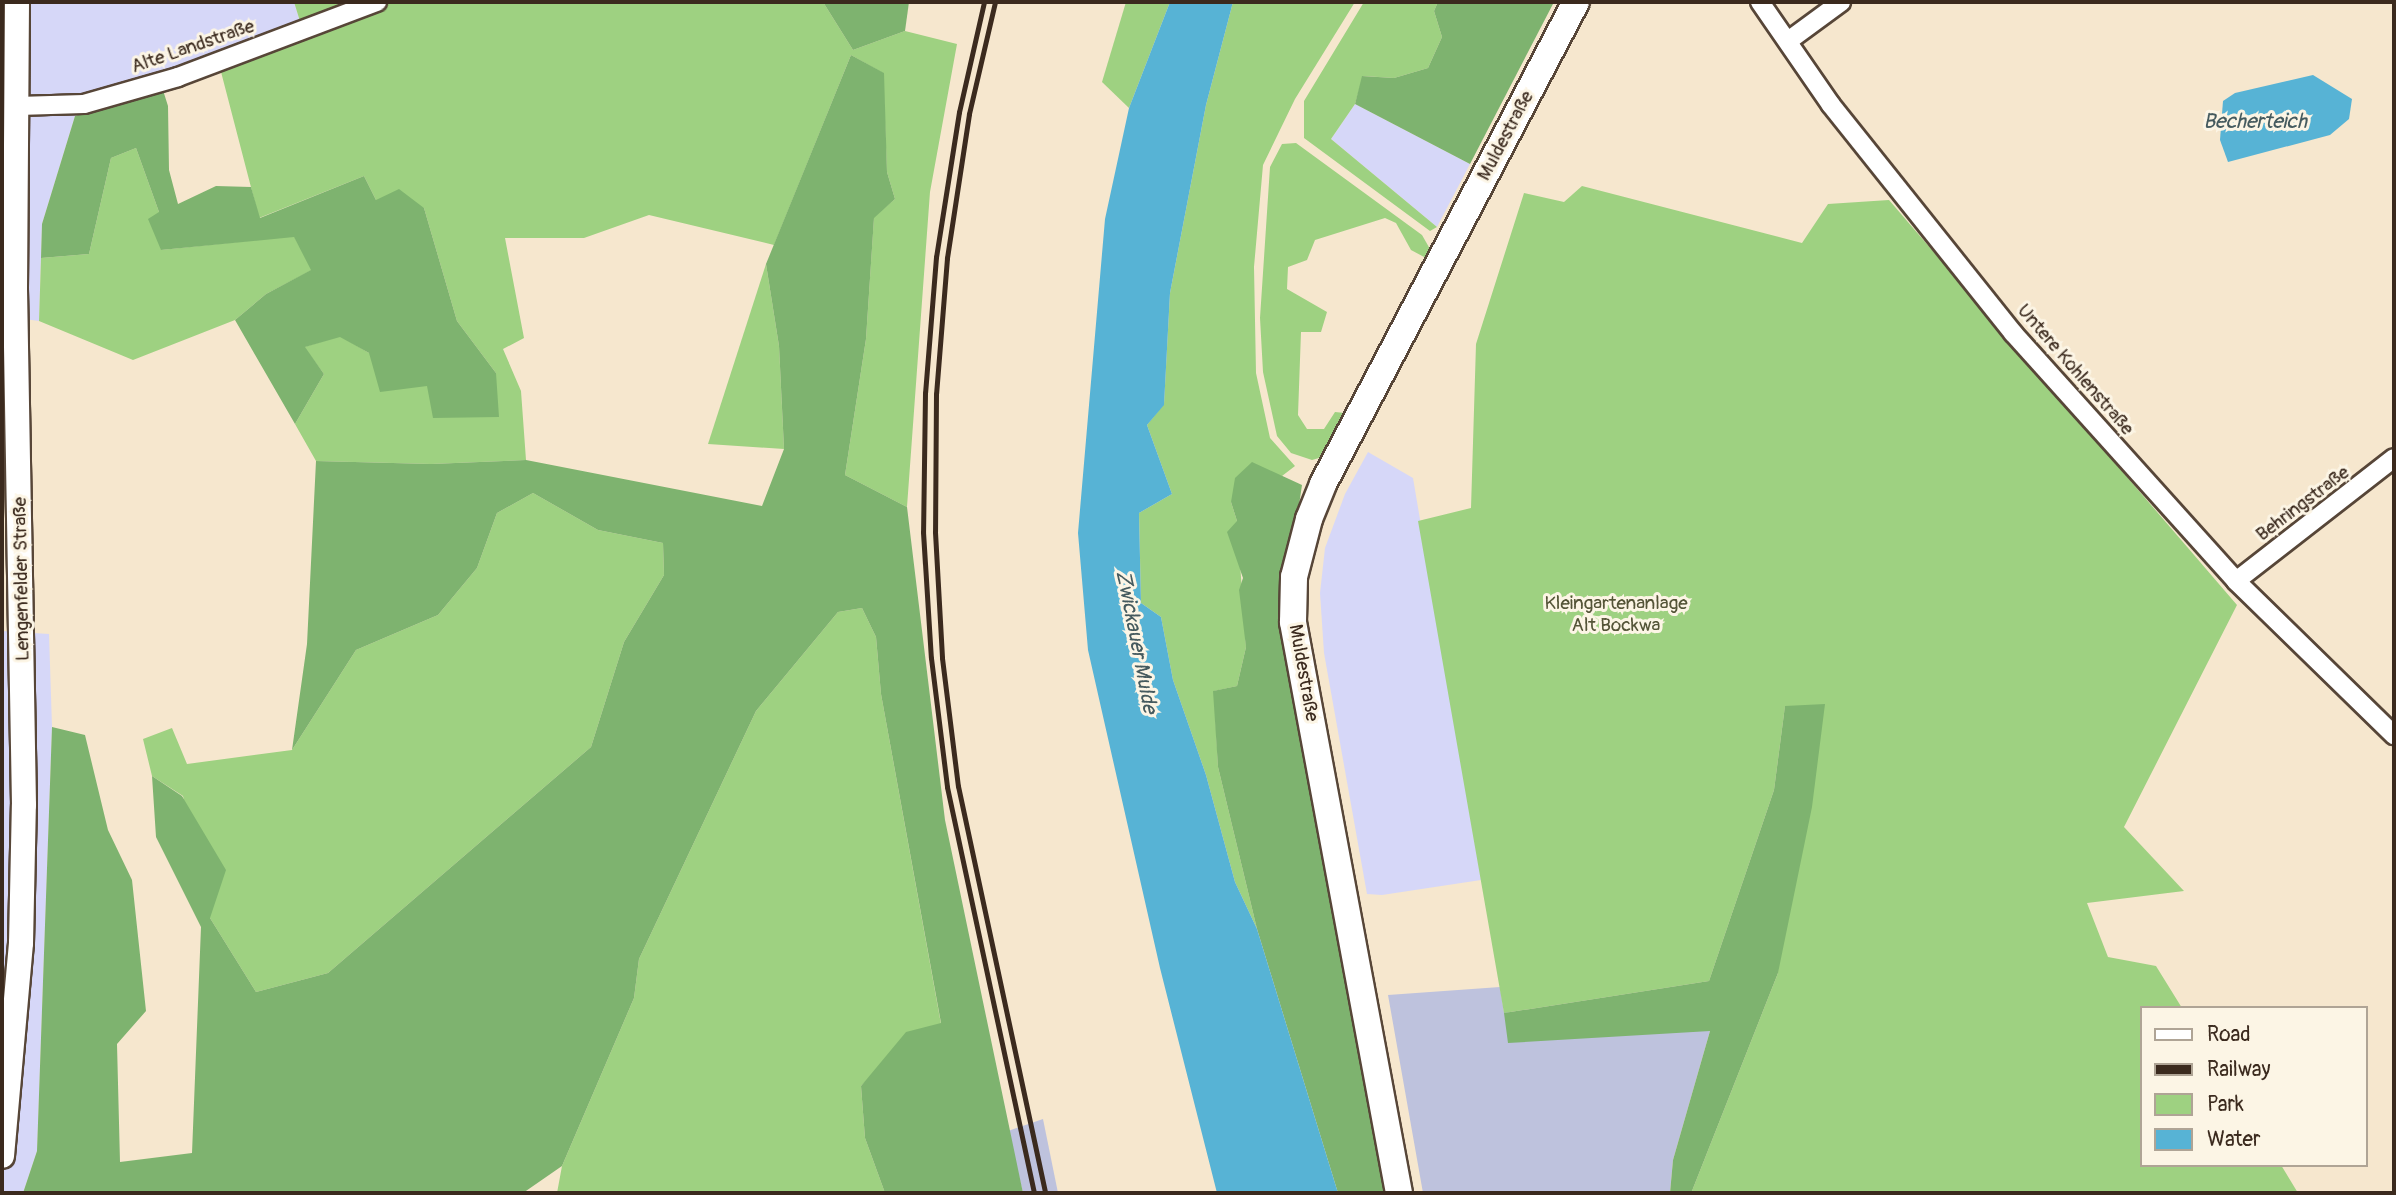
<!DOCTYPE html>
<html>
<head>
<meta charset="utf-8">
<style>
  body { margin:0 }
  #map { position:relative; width:2396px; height:1195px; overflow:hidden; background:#f6e7ce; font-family:Pangolin,sans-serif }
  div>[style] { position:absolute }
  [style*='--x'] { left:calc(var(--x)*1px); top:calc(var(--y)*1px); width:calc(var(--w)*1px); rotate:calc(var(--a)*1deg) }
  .built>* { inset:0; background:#d6d7f8 }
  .industrial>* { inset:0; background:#bec2dd }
  .green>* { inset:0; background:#9ed181 }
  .forest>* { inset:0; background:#7eb36f }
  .water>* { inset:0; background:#57b3d5 }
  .roads { filter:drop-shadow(2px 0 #574638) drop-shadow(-2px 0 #574638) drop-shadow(0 2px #574638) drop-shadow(0 -2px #574638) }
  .street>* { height:18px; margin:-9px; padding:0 9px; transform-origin:9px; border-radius:9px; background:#fff }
  .secondary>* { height:24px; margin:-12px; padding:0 12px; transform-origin:12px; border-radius:12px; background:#fff }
  .primary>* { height:26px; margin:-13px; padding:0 13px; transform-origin:13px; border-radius:13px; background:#fff }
  .rail>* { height:5px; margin:-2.5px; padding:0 2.5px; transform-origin:2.5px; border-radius:2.5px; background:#3b2a1e }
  span { translate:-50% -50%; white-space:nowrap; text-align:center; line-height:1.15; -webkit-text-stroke:6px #fcf5e5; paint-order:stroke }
  .street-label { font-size:19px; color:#3b2a1e }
  .park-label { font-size:19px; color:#545437 }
  .water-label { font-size:21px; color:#455a5e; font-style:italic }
  .frame { position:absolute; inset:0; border:4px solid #3b2a1e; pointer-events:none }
  .legend { position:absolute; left:2140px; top:1006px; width:228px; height:161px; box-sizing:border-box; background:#fcf5e5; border:2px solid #afa495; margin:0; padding:9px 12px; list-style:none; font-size:21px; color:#3b2a1e }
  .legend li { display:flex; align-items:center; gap:14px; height:35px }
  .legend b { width:35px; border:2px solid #afa495 }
</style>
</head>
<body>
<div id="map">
  <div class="built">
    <div style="clip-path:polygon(2px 2px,294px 2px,304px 34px,220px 68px,75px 116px,42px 224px,39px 321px,2px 316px)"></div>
    <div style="clip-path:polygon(1355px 104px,1470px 164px,1437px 227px,1331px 139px)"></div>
    <div style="clip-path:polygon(1368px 452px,1413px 478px,1481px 880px,1382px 895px,1367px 894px,1324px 653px,1320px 593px,1325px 548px,1345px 494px)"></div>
    <div style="clip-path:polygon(2px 631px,49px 634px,52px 727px,37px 1151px,23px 1193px,2px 1193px)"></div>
  </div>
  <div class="industrial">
    <div style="clip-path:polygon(1500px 987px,1504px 1012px,1710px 1031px,1673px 1160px,1670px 1193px,1423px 1193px,1388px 995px)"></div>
    <div style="clip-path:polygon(1043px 1119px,1058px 1193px,1023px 1193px,1008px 1131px)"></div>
  </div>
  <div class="green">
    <div style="clip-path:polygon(294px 2px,823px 2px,853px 50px,905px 31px,957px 44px,930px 192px,907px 507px,845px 475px,866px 339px,874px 217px,895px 199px,887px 172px,883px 73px,851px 55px,774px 245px,649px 215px,584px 238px,505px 238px,524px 338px,503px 349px,521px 391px,526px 460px,431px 464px,316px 461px,295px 424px,324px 374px,304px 347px,340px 336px,369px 353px,496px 373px,457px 321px,424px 208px,376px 200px,364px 176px,259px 218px,220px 68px,304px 34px)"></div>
    <div style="clip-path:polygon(1126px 2px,1170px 2px,1129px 108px,1102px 82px)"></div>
    <div style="clip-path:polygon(1233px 2px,1355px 2px,1295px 99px,1263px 165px,1254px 267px,1256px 373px,1270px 438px,1295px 466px,1282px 476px,1270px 474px,1231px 502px,1237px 521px,1246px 647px,1237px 686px,1214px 691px,1218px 767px,1257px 929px,1235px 882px,1206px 775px,1173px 680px,1161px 617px,1141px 603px,1139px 513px,1172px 494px,1147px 425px,1164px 404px,1170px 293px,1206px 105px)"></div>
    <div style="clip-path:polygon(1364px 2px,1438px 2px,1434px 11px,1442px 37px,1428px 68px,1394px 78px,1363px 76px,1355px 104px,1331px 139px,1437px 227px,1430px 231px,1304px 138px,1304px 101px)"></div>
    <div style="clip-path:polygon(1296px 143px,1422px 235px,1430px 249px,1426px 258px,1411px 250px,1396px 223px,1385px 218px,1315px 240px,1307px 260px,1288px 267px,1287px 289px,1327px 312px,1321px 332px,1301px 332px,1298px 415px,1307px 429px,1324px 429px,1335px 412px,1345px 413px,1319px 458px,1312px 460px,1291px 453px,1277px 436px,1263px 372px,1260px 318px,1270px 167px,1282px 144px)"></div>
    <div style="clip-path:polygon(136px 148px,159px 212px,161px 250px,294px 236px,312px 270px,266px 294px,235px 320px,133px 360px,39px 321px,41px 258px,89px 254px,111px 158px)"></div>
    <div style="clip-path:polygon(1582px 186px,1802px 243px,1828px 204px,1889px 200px,2237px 605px,2124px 827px,2184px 891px,2087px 903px,2108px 957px,2156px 966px,2182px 1008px,2142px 1008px,2142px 1165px,2281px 1165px,2298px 1193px,1692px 1191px,1778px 973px,1785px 706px,1774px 790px,1709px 981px,1504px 1013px,1418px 521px,1471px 508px,1476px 344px,1524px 193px,1564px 202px)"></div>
    <div style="clip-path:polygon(766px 264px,779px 346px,784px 449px,708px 444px)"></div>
    <div style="clip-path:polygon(533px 493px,598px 530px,663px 543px,664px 575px,624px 642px,591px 747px,328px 973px,256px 992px,210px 918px,183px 796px,152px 776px,143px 739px,172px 728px,187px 764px,292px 750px,356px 650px,438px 615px,477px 568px,497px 513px)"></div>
    <div style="clip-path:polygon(862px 608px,876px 637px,881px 694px,941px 1024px,879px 1067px,861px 1086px,865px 1138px,885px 1193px,557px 1193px,562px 1166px,634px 998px,639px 959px,756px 711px,838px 612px)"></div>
  </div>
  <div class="forest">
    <div style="clip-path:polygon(823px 2px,909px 2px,905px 31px,853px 50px)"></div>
    <div style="clip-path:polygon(1438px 2px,1554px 2px,1470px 164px,1355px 104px,1362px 76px,1394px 78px,1428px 68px,1442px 37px,1434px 11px)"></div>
    <div style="clip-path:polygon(851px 55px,884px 73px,887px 172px,895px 199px,874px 218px,866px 339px,845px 475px,907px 507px,945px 820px,1023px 1193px,885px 1193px,865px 1138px,861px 1086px,906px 1032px,941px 1023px,881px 694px,876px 637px,862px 608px,838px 612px,756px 711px,639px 959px,634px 998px,562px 1166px,523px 1193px,23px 1193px,37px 1151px,52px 727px,85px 735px,108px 830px,132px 880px,146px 1011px,117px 1044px,120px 1162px,192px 1153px,201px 927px,156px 837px,152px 776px,182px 796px,226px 870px,210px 918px,256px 992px,328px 973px,591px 747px,624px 642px,664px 575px,663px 543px,598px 530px,533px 493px,497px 513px,477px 568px,438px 615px,356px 650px,292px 750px,307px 644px,316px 461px,431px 464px,526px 460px,762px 506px,784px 449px,779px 346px,766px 264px)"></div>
    <div style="clip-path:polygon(162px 87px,168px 106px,169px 170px,178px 204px,216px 186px,251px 187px,260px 218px,364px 176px,376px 200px,399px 189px,424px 208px,457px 321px,496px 373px,499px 417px,433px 418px,427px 386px,380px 392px,369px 353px,340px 337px,305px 347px,324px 374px,295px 424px,235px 320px,266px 294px,311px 270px,294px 237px,161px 250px,148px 219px,159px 212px,136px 148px,111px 158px,89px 254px,41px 258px,42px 224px,75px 116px)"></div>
    <div style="clip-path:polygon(1252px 462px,1302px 485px,1282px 619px,1385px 1193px,1338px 1193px,1257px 929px,1218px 767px,1213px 691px,1237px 686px,1246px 647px,1239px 590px,1243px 578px,1227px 532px,1237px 521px,1231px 502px,1235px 478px)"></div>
    <div style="clip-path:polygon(1825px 704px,1812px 807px,1778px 973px,1692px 1191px,1696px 1193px,1670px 1193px,1673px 1160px,1710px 1031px,1508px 1043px,1504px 1013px,1709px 981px,1774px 790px,1785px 706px)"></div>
  </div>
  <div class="water">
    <div style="clip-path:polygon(1170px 2px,1233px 2px,1206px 105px,1170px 293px,1164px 405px,1147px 425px,1172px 494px,1139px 513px,1141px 603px,1161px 617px,1173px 680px,1206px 775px,1235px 882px,1257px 929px,1338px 1193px,1217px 1193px,1160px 968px,1088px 650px,1078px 533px,1105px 219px,1129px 108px)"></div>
    <div style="clip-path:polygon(2313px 75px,2352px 99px,2349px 119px,2330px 135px,2228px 162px,2220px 140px,2223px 101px,2235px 93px)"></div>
  </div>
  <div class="roads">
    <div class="street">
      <div style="--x:1760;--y:2;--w:125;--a:55.4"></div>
      <div style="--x:1831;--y:105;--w:292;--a:51.4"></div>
      <div style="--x:2013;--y:333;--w:334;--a:48"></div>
      <div style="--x:2236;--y:581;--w:221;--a:44.3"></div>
      <div style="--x:1788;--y:41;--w:66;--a:-36.3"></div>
      <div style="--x:18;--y:106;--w:66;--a:-1.7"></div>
      <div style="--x:84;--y:104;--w:98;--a:-16"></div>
      <div style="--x:178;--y:77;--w:213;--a:-20.7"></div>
      <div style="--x:2236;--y:581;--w:200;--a:-37.9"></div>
    </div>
    <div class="secondary">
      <div style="--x:2;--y:1156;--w:214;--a:-84.9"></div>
      <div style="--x:21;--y:943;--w:138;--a:-88.8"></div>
      <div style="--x:24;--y:805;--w:517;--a:-91"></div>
      <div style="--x:15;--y:288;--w:286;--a:-89.6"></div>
    </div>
    <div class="primary">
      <div style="--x:1399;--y:1193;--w:581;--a:-100.52"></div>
      <div style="--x:1293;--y:622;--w:45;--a:-88.7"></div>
      <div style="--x:1294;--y:577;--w:60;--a:-75.5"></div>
      <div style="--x:1309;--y:519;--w:38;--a:-68"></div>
      <div style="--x:1323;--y:484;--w:544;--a:-62.31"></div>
    </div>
  </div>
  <div class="rail">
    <div style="--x:984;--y:2;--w:113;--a:102.8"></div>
    <div style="--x:959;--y:112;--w:147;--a:99"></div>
    <div style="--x:936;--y:257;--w:136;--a:94.6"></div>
    <div style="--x:925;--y:393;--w:139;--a:90.8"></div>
    <div style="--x:923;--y:532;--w:126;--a:86.4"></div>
    <div style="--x:931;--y:658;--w:130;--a:82.9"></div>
    <div style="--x:947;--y:787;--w:415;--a:77.9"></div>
    <div style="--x:995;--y:2;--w:115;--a:103.1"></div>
    <div style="--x:969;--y:114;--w:146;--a:98.7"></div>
    <div style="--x:947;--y:258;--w:136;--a:94.6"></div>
    <div style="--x:936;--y:394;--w:138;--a:90.4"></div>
    <div style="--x:935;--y:532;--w:126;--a:86.8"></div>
    <div style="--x:942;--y:658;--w:129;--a:82.9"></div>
    <div style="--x:958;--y:786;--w:416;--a:77.9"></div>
  </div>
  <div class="street-label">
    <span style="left:193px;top:47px;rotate:-19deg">Alte Landstraße</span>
    <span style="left:1506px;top:136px;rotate:-62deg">Muldestraße</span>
    <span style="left:2075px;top:370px;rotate:49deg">Untere Kohlenstraße</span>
    <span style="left:2303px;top:504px;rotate:-37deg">Behringstraße</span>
    <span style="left:22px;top:579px;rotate:-91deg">Lengenfelder Straße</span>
    <span style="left:1303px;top:673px;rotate:80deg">Muldestraße</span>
  </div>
  <div class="park-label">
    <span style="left:1616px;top:615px">Kleingartenanlage<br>Alt Bockwa</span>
  </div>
  <div class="water-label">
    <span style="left:2255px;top:122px">Becherteich</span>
    <span style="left:1136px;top:642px;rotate:79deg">Zwickauer Mulde</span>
  </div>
  <div class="frame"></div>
  <ul class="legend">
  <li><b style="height:9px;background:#fff"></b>Road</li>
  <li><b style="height:9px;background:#3b2a1e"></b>Railway</li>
  <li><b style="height:19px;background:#9ed181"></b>Park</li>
  <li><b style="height:19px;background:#57b3d5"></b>Water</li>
  </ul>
</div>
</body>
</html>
